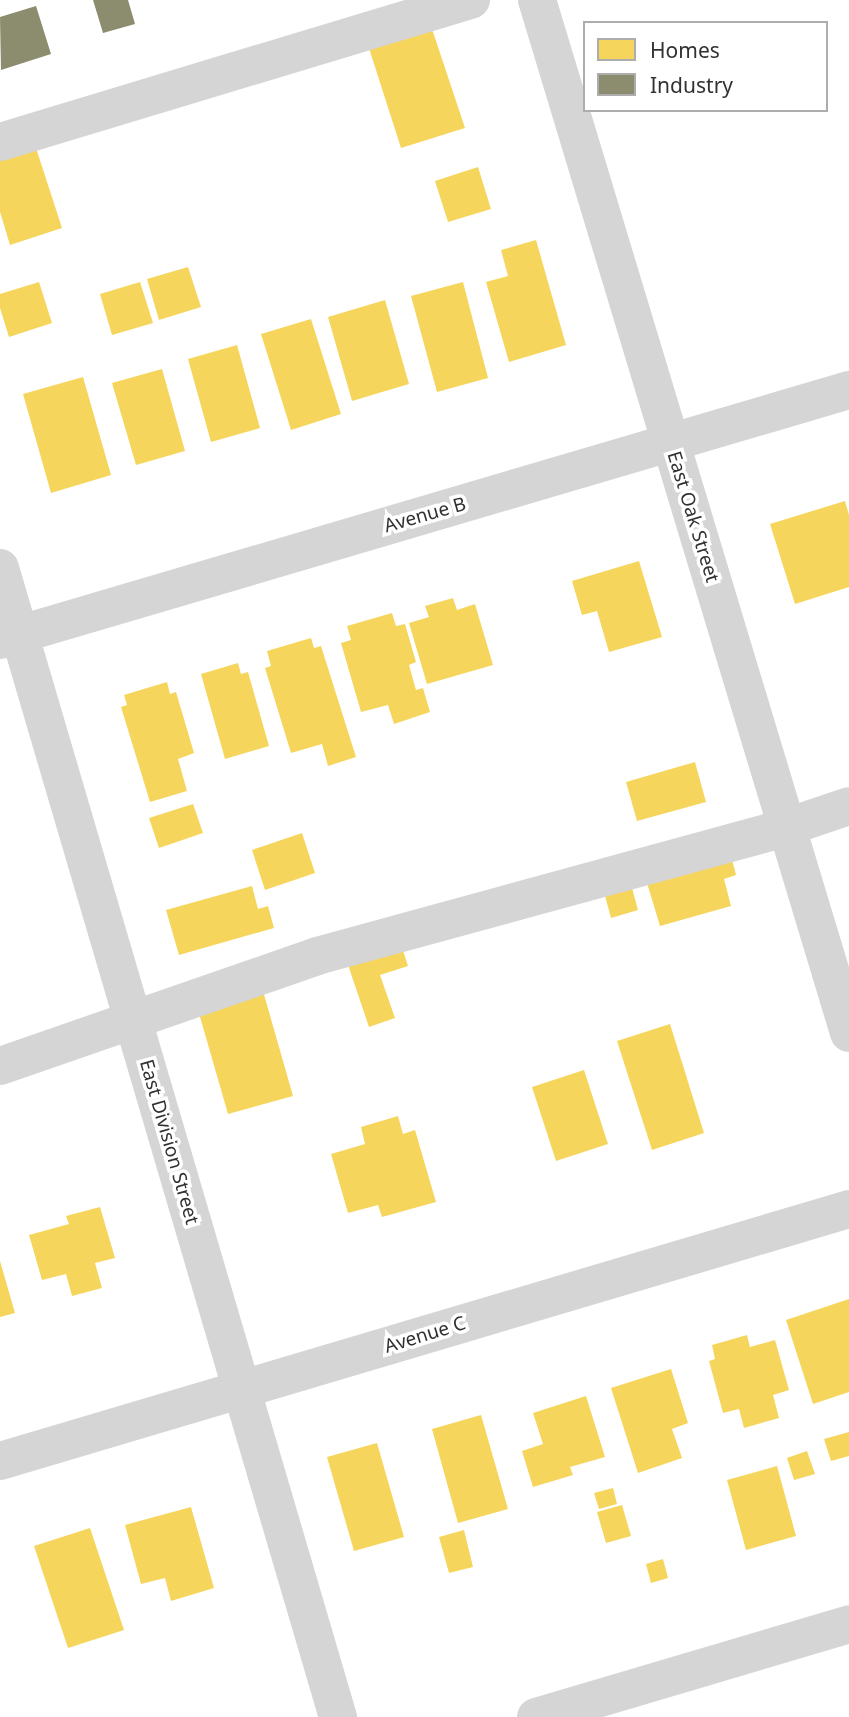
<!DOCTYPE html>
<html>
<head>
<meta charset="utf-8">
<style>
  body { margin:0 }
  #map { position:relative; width:849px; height:1717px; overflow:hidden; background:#fff; font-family:"Noto Sans",sans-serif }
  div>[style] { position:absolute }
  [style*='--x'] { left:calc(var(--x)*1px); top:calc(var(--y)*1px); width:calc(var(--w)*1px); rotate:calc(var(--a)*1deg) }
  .homes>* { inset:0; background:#f6d55c }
  .industry>* { inset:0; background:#8c8c6e }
  .minor>* { height:38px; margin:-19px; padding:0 19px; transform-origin:19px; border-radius:19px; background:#d5d5d5 }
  span { translate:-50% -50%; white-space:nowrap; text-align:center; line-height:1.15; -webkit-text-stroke:7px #fff; paint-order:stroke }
  .street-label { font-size:19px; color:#313131 }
  .legend { position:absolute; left:583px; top:21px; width:245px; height:91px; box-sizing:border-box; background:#fff; border:2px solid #adadad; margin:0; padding:9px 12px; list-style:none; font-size:21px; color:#313131 }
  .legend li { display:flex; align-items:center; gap:14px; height:35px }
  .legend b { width:35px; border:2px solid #adadad }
</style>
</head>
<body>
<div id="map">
  <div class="homes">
    <div style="clip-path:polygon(430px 23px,465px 128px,401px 148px,367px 42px)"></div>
    <div style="clip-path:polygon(35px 145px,62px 228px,10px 245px,0 212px,0 156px)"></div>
    <div style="clip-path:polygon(478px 167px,491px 209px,448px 222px,435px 181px)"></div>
    <div style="clip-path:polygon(536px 240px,566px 345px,509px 362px,486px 282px,508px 276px,501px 250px)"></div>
    <div style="clip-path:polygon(188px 267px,201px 307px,159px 320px,147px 279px)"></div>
    <div style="clip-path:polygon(39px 282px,52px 323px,9px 337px,0 308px,0 294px)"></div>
    <div style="clip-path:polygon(140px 282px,153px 323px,112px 335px,100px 294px)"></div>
    <div style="clip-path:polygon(463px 282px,488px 378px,437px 392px,411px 296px)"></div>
    <div style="clip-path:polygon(385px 300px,409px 384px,352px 401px,328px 317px)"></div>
    <div style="clip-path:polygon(311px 319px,341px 414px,291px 430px,261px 334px)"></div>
    <div style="clip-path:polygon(237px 345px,260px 428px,211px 442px,188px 359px)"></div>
    <div style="clip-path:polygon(162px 369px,185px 451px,136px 465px,112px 383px)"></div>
    <div style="clip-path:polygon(83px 377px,111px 475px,51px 493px,23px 394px)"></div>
    <div style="clip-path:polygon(845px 501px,849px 515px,849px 587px,795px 604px,770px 524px)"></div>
    <div style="clip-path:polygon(639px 561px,662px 637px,609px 652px,597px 611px,582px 615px,572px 581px)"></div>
    <div style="clip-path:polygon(453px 598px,457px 610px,475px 604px,493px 665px,427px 684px,409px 623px,429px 617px,425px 606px)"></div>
    <div style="clip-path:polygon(392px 613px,396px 626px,405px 624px,416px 662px,409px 665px,416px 690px,423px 688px,430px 712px,394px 724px,388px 705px,361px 712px,341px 643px,351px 640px,347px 626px)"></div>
    <div style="clip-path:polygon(311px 638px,314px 648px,321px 646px,356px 757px,328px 766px,322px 744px,291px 753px,265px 668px,271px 666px,267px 651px)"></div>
    <div style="clip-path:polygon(238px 663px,241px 674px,248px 672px,269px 746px,225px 759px,201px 674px)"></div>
    <div style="clip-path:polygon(167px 682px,170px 694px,176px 692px,194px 753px,178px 759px,187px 791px,150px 802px,121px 707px,127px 705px,124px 695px)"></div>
    <div style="clip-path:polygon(695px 762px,706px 802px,637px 821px,626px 782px)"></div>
    <div style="clip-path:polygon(193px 804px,203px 833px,159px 848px,149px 818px)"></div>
    <div style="clip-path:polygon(302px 833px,315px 873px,265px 890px,252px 850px)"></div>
    <div style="clip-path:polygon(729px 848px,736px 875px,724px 879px,731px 906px,660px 926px,644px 873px)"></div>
    <div style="clip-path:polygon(628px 873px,638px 910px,611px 918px,601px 881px)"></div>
    <div style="clip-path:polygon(252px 886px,258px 909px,268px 906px,274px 928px,179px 955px,166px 910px)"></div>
    <div style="clip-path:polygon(399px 938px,408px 966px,380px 975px,395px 1018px,369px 1027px,345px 956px)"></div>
    <div style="clip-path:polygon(259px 977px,293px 1096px,228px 1114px,194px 996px)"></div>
    <div style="clip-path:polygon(670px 1024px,704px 1133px,652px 1150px,617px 1041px)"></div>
    <div style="clip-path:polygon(584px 1070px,608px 1144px,556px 1161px,532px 1087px)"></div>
    <div style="clip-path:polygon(398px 1116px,403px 1134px,415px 1130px,436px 1202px,382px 1217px,378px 1205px,348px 1213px,331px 1154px,365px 1144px,361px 1127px)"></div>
    <div style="clip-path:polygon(100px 1207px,115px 1258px,95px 1263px,102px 1288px,72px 1296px,66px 1274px,42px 1280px,29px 1235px,69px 1224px,66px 1216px)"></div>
    <div style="clip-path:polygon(0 1261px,15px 1313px,0 1317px)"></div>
    <div style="clip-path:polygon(849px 1299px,849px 1392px,813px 1404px,786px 1320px)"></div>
    <div style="clip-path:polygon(747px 1335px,750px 1347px,775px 1340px,789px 1390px,773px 1395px,779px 1418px,744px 1428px,739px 1409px,723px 1413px,709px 1361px,715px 1359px,712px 1345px)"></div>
    <div style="clip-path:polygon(671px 1369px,688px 1423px,672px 1429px,682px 1458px,638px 1473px,611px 1388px)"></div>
    <div style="clip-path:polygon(586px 1396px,605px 1457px,570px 1467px,573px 1475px,533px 1487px,522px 1451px,543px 1444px,533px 1413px)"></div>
    <div style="clip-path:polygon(481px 1415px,508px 1509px,458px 1523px,432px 1429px)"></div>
    <div style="clip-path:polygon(849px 1432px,849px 1456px,831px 1461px,824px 1439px)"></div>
    <div style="clip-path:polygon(377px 1443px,404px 1537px,354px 1551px,327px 1457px)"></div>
    <div style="clip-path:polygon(807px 1451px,815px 1474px,794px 1480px,787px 1458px)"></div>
    <div style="clip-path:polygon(777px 1466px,796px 1536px,746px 1550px,727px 1480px)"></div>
    <div style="clip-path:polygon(613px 1488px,617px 1504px,599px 1509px,594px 1493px)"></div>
    <div style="clip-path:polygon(622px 1505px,631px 1536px,606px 1543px,597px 1512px)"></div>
    <div style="clip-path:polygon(191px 1507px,214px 1588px,171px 1601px,165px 1578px,141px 1584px,125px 1525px)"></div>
    <div style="clip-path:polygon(90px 1528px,124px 1630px,68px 1648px,34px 1546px)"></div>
    <div style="clip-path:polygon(464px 1530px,473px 1567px,449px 1573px,439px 1537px)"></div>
    <div style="clip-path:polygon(663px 1559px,668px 1578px,651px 1583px,646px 1564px)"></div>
  </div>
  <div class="industry">
    <div style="clip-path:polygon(93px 0,128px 0,135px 24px,103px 33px)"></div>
    <div style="clip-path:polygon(36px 6px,51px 54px,1px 70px,0 17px)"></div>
  </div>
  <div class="minor">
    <div style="--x:537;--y:0;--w:1079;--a:73.19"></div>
    <div style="--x:0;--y:142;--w:492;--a:-16.8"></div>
    <div style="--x:0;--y:568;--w:1198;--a:73.61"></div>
    <div style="--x:0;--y:640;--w:885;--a:-16.41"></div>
    <div style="--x:0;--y:1066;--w:336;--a:-19.1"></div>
    <div style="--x:317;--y:956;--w:487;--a:-15.3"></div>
    <div style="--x:787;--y:827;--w:65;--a:-18.7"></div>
    <div style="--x:0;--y:1461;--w:886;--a:-16.53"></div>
    <div style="--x:536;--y:1717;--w:327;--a:-16.5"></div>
  </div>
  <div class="street-label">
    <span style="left:425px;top:515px;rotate:-16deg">Avenue B</span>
    <span style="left:693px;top:517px;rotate:73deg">East Oak Street</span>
    <span style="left:169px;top:1142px;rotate:74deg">East Division Street</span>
    <span style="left:425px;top:1335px;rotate:-17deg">Avenue C</span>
  </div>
  <ul class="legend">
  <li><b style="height:19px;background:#f6d55c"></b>Homes</li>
  <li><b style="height:19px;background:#8c8c6e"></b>Industry</li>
  </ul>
</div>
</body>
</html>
